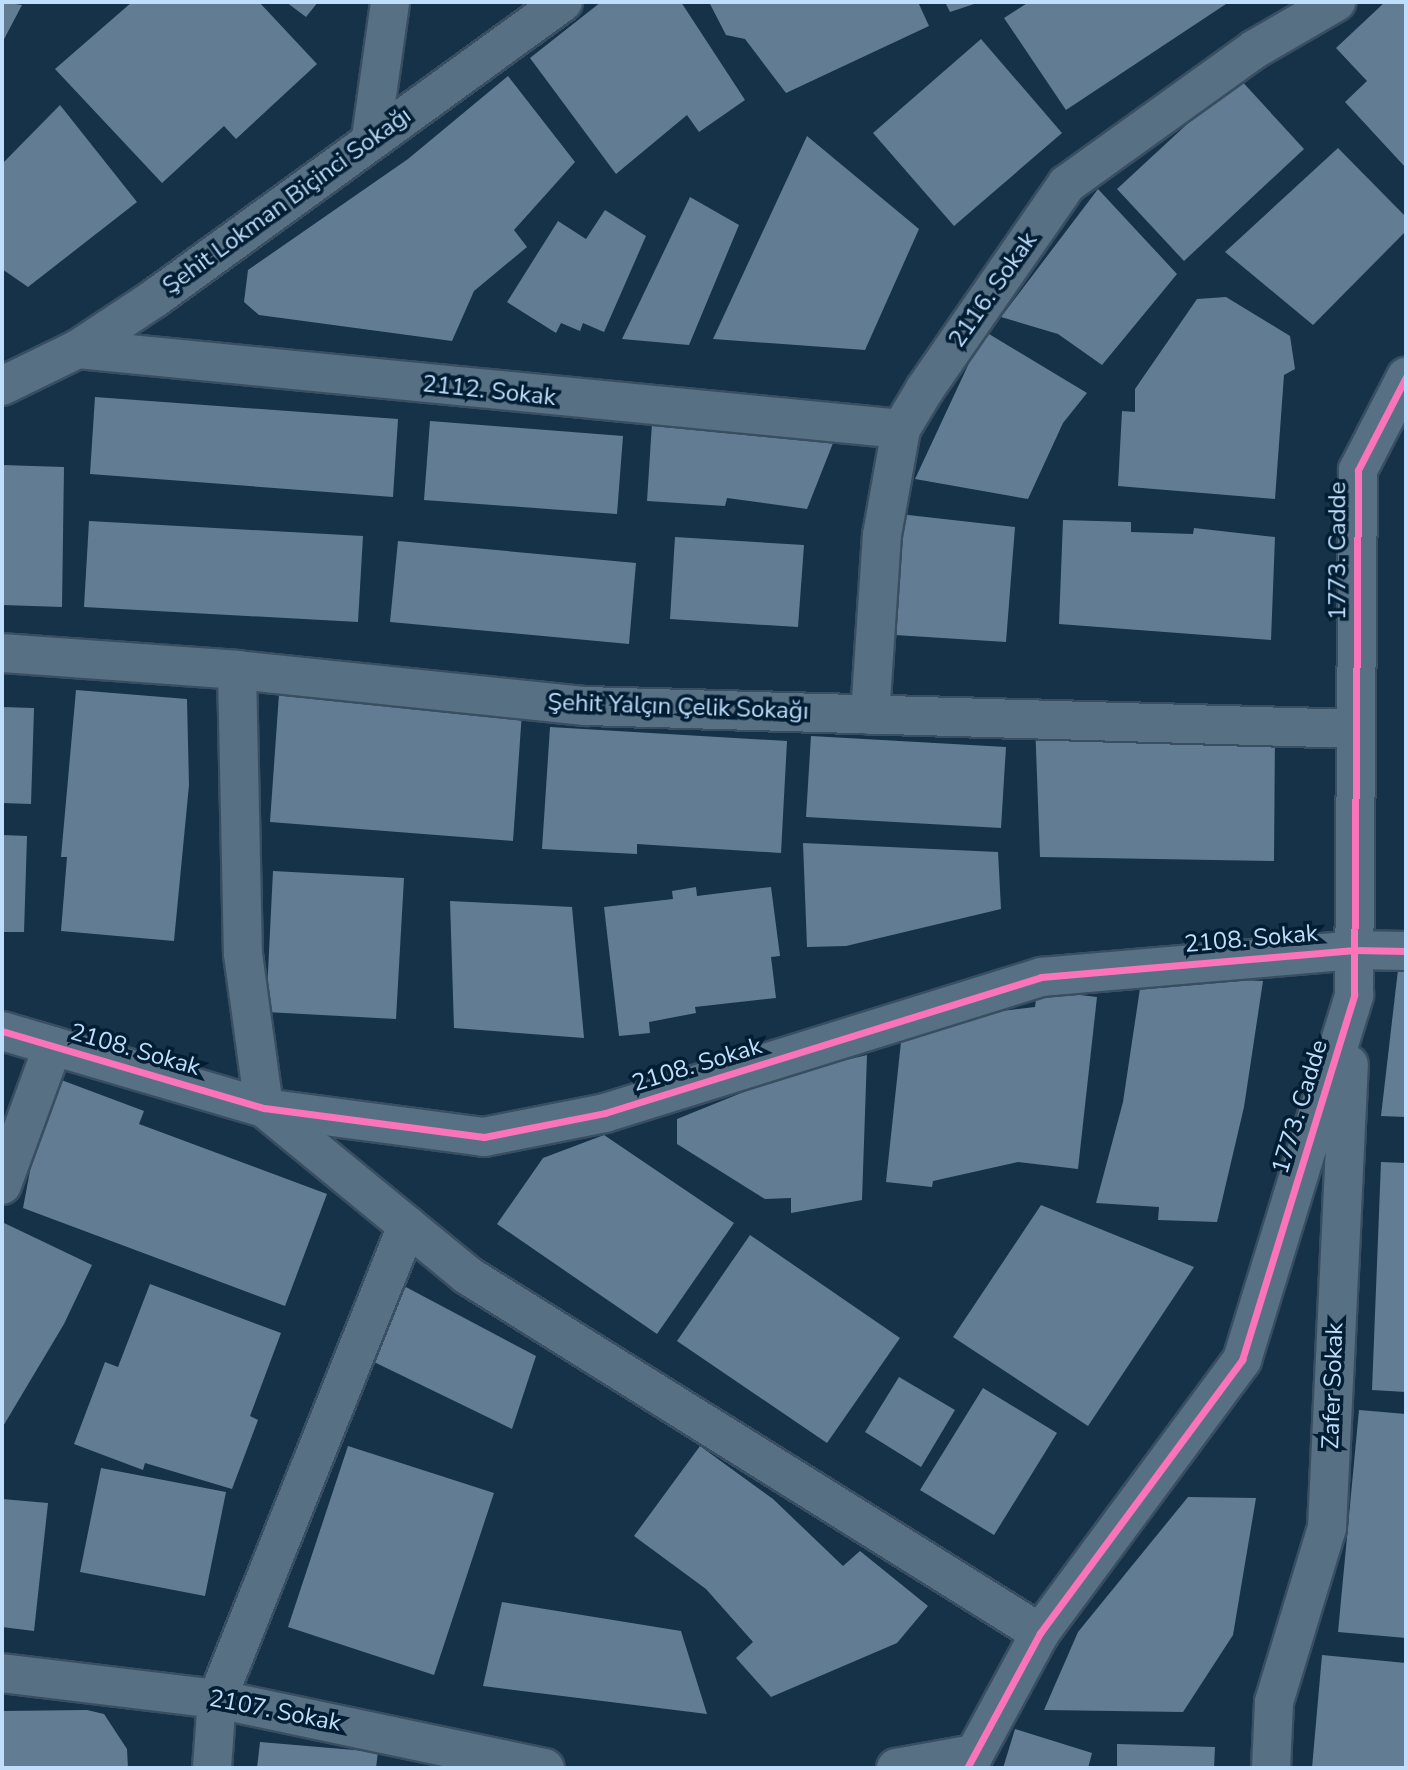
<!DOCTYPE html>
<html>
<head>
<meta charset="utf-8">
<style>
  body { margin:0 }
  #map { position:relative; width:1408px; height:1770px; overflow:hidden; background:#153248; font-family:"Nunito Sans",sans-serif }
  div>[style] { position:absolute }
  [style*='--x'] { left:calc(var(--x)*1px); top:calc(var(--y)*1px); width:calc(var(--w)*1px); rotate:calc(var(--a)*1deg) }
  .building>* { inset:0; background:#627d93 }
  .roads { filter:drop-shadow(2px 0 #394e61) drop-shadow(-2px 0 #394e61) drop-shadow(0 2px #394e61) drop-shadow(0 -2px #394e61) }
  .minor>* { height:38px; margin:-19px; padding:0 19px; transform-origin:19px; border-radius:19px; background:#587084 }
  .cycleway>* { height:7px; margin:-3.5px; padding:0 3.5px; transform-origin:3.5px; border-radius:3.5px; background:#fb73b8 }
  span { translate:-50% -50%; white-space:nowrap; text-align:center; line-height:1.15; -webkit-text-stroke:7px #031d33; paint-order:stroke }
  .street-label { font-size:24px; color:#bedefc }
  .frame { position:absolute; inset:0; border:4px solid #bedefc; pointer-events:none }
</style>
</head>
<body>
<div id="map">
  <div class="building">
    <div style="clip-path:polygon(2px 2px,22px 5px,2px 43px)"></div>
    <div style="clip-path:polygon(132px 2px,259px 2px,317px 64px,236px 139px,224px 126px,162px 183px,55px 69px)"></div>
    <div style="clip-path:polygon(286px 2px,318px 2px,306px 17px)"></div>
    <div style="clip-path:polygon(601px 2px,681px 2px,745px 100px,699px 132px,687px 115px,616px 174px,530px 58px)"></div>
    <div style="clip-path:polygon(709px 2px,918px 2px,929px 26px,786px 93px,745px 39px,726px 35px)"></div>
    <div style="clip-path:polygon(945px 2px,980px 2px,950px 12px)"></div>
    <div style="clip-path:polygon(1029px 2px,1229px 2px,1066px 110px,1004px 18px)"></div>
    <div style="clip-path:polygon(1385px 2px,1406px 2px,1406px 168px,1345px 102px,1367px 81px,1336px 48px)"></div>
    <div style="clip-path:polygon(981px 39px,1062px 133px,954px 226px,873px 133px)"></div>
    <div style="clip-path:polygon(508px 76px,575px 162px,514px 230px,527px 247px,474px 291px,452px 341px,259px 315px,244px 302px,248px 270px,408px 159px)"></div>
    <div style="clip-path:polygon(1238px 77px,1304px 149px,1184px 261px,1117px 189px)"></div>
    <div style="clip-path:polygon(60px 105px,137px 202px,28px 287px,2px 269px,2px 164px)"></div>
    <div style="clip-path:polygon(807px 136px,919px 229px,865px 350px,713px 339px)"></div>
    <div style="clip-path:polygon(1338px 148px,1406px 217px,1406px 231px,1313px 325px,1225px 252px)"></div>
    <div style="clip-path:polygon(1098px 189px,1177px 274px,1102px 365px,1058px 334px,1001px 317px)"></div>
    <div style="clip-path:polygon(690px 197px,739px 225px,689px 345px,622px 339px)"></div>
    <div style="clip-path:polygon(605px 210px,646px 236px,604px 332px,583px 323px,580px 331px,561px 323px,556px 333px,507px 302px,558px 221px,586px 239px)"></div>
    <div style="clip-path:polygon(1226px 297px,1290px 336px,1295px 369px,1284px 375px,1275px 499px,1118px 486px,1122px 411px,1135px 412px,1135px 389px,1197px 299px)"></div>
    <div style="clip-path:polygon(984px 331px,1087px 393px,1063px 423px,1028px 499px,915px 479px)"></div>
    <div style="clip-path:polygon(95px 397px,398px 419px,393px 497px,90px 474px)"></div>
    <div style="clip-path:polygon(430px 421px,623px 436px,617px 514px,424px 500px)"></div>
    <div style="clip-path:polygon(652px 423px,835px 438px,807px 509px,727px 498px,725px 506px,647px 501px)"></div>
    <div style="clip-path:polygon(2px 465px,64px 467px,62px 607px,2px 605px)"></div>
    <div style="clip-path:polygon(899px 514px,1015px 527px,1006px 642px,879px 634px)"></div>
    <div style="clip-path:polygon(1063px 520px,1131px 522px,1131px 532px,1193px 534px,1194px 528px,1275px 537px,1271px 640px,1059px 624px)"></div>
    <div style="clip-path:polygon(89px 521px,363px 536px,358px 622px,84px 607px)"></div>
    <div style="clip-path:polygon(675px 537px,804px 545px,798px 627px,670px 619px)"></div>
    <div style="clip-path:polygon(398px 541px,636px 563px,629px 644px,390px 622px)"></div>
    <div style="clip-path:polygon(76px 690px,187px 699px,189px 785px,174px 941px,61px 931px,67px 857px,61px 857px)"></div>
    <div style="clip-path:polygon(279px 694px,522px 712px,513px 841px,270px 822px)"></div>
    <div style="clip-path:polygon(2px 707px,34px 708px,31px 804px,2px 803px)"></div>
    <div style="clip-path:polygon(1035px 722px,1275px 730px,1274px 861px,1040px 857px)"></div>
    <div style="clip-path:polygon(550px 727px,787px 741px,781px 853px,637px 844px,637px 854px,542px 849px)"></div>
    <div style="clip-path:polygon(811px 736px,1006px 747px,1001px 828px,806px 817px)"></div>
    <div style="clip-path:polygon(2px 835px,27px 836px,24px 932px,2px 932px)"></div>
    <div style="clip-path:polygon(803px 843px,998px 852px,1001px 909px,846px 946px,807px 947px)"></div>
    <div style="clip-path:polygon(273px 871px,404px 878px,396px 1019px,266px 1012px)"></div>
    <div style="clip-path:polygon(696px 887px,697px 896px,771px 887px,780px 956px,771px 957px,776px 998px,695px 1007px,696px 1013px,649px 1022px,650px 1033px,619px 1036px,604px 907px,673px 899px,672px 891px)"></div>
    <div style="clip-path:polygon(450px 901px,572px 907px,584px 1038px,454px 1028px)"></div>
    <div style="clip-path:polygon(1399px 961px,1406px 961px,1406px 1117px,1381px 1116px)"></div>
    <div style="clip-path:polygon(1142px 975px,1263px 981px,1244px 1107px,1217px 1222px,1158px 1220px,1159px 1207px,1096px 1203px,1123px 1102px)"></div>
    <div style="clip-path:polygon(1037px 990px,1097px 997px,1078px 1169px,1018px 1162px,933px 1181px,932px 1187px,886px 1182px,903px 1023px,1035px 1007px)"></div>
    <div style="clip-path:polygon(867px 1055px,862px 1200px,791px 1213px,791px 1198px,765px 1199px,677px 1144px,677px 1119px,788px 1074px)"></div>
    <div style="clip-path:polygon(48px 1075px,144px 1111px,139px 1124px,327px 1194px,285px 1306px,23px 1208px)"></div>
    <div style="clip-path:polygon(604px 1135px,734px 1223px,657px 1334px,497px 1224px,543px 1158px)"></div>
    <div style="clip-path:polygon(1381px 1162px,1406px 1163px,1406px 1392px,1372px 1390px)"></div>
    <div style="clip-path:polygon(1041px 1205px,1194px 1267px,1088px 1426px,953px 1337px)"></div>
    <div style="clip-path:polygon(2px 1222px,92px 1265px,64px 1324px,2px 1428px)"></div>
    <div style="clip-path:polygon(750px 1235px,900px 1338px,827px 1443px,677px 1341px)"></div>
    <div style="clip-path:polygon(150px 1284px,281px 1333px,250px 1416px,258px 1420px,232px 1489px,145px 1463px,143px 1470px,74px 1444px,105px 1362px,118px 1367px)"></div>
    <div style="clip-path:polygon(404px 1286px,536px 1356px,512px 1429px,374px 1362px)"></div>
    <div style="clip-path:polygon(899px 1377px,955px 1410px,921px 1467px,865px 1432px)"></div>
    <div style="clip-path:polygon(983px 1388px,1057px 1433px,994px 1535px,920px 1490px)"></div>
    <div style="clip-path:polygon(1359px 1410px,1406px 1414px,1406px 1638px,1338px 1632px)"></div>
    <div style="clip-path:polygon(348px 1446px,494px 1493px,434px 1675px,288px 1627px)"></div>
    <div style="clip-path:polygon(700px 1446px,773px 1499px,843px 1566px,860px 1551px,928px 1606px,897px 1643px,771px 1697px,736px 1658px,753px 1642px,706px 1589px,634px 1536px)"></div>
    <div style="clip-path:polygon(101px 1468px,226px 1492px,205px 1596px,80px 1572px)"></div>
    <div style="clip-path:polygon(1188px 1497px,1256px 1498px,1233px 1635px,1183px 1712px,1044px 1710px,1078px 1632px)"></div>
    <div style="clip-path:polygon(2px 1499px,48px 1503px,34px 1631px,2px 1627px)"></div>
    <div style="clip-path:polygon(502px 1602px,681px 1631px,707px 1714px,483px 1686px)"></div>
    <div style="clip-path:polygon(1322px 1655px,1406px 1663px,1406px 1768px,1312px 1768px)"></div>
    <div style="clip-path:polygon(87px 1710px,104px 1714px,127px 1749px,128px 1768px,2px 1768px,2px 1711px)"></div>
    <div style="clip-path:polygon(1015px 1729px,1092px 1753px,1088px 1768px,1003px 1768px)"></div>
    <div style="clip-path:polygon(260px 1742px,378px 1752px,376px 1768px,257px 1768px)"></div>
    <div style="clip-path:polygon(1117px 1744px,1215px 1747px,1214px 1768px,1117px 1768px)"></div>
  </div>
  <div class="roads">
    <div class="minor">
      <div style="--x:371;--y:138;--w:137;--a:-82"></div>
      <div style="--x:78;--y:349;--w:827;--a:5.55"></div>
      <div style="--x:2;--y:386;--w:85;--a:-26"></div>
      <div style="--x:78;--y:349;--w:92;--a:-33.5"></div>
      <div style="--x:155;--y:298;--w:504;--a:-35.96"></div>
      <div style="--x:2;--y:653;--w:236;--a:4.1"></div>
      <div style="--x:237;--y:670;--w:351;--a:5.9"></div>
      <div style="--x:586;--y:706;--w:770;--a:1.71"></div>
      <div style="--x:237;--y:670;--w:284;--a:88.8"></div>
      <div style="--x:243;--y:954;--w:155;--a:82.2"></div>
      <div style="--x:264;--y:1108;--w:263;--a:39.4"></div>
      <div style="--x:467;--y:1275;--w:676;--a:32"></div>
      <div style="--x:870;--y:715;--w:180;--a:-86.2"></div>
      <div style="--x:882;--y:535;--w:108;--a:-79.8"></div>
      <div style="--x:901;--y:429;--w:47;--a:-59"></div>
      <div style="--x:925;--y:389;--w:249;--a:-55.3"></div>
      <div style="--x:1067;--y:184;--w:231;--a:-35.7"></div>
      <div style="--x:1255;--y:49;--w:94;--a:-30.1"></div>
      <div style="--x:2;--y:1031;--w:273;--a:16.4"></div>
      <div style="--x:264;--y:1108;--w:222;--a:7.5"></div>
      <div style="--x:484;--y:1137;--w:123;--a:-11.2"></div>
      <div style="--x:605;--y:1113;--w:457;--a:-17.3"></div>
      <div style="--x:1041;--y:977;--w:315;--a:-4.9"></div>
      <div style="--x:1355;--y:950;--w:51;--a:1.1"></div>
      <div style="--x:2;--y:1185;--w:148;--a:-69.9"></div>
      <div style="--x:2;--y:1673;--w:217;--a:6.9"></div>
      <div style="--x:217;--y:1699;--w:335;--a:11.9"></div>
      <div style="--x:212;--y:1768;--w:69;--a:-85.9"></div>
      <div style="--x:217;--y:1699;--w:510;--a:-68.12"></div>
      <div style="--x:896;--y:1768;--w:79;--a:-10.2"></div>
      <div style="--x:967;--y:1768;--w:153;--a:-61.6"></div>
      <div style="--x:1040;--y:1633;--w:340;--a:-53.5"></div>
      <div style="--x:1242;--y:1360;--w:382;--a:-72.9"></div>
      <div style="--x:1354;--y:995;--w:525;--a:-89.56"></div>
      <div style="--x:1358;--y:470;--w:105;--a:-62.7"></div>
      <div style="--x:1271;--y:1768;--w:66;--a:-87.4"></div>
      <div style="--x:1274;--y:1702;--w:182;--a:-73.1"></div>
      <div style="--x:1327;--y:1528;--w:464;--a:-87.3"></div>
    </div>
  </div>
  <div class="cycleway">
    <div style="--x:2;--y:1031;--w:273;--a:16.4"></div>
    <div style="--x:264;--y:1108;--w:222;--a:7.5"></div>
    <div style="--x:484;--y:1137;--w:123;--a:-11.2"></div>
    <div style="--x:605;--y:1113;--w:457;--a:-17.3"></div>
    <div style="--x:1041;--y:977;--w:315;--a:-4.9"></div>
    <div style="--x:1355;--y:950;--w:51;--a:1.1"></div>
    <div style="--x:967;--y:1768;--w:153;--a:-61.6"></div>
    <div style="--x:1040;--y:1633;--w:340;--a:-53.5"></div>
    <div style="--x:1242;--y:1360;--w:382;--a:-72.9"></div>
    <div style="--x:1354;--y:995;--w:525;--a:-89.56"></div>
    <div style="--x:1358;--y:470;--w:105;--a:-62.7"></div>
  </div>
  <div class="street-label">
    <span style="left:287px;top:201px;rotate:-36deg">Şehit Lokman Biçinci Sokağı</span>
    <span style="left:993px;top:290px;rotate:-55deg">2116. Sokak</span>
    <span style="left:489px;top:391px;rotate:6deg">2112. Sokak</span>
    <span style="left:1338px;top:551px;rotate:-90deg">1773. Cadde</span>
    <span style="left:678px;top:707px;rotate:2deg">Şehit Yalçın Çelik Sokağı</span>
    <span style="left:1251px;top:939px;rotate:-5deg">2108. Sokak</span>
    <span style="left:135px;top:1050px;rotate:16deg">2108. Sokak</span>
    <span style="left:697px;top:1065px;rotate:-17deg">2108. Sokak</span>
    <span style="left:1300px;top:1107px;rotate:-73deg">1773. Cadde</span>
    <span style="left:1333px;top:1386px;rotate:-88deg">Zafer Sokak</span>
    <span style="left:275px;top:1711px;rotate:11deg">2107. Sokak</span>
  </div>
  <div class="frame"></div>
</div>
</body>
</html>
